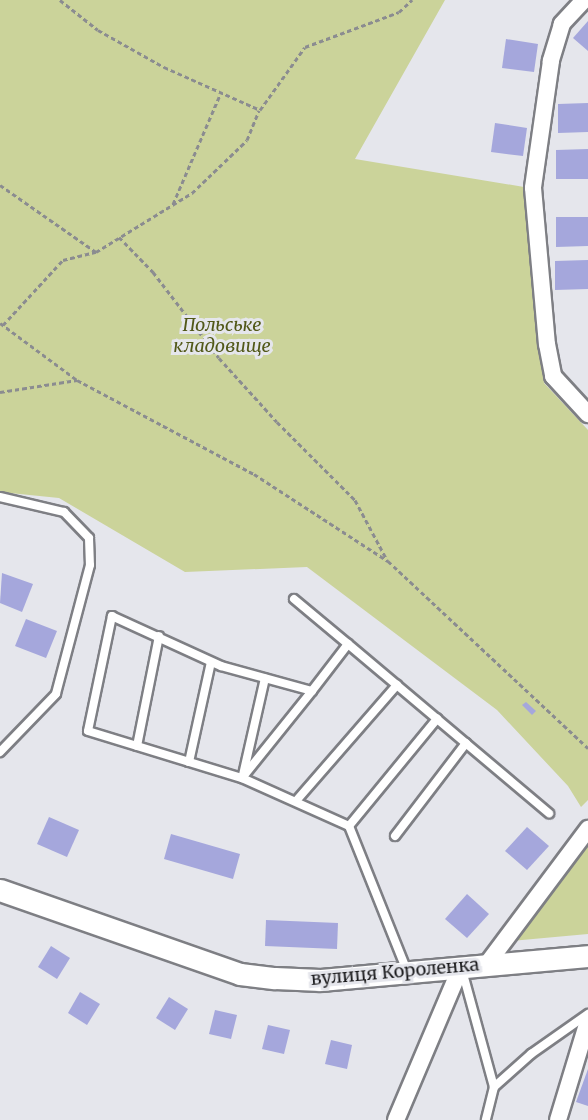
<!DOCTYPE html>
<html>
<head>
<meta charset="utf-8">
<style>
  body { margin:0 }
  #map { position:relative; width:588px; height:1120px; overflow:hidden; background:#e5e6ec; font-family:Merriweather,serif }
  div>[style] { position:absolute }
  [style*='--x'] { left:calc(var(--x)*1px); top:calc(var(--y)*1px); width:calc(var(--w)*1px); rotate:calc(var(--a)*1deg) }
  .green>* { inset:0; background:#cbd39a }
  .building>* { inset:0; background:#a5a7dc }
  .path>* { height:3px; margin-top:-1.5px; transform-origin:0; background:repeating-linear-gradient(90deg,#8b8c90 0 4.5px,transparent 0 7.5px) }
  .roads { filter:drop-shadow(2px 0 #7e7f84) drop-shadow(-2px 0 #7e7f84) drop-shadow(0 2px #7e7f84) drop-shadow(0 -2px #7e7f84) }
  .service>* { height:8px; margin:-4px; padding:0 4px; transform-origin:4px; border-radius:4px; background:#fff }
  .minor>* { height:16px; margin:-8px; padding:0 8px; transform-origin:8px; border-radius:8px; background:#fff }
  .tertiary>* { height:21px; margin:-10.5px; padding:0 10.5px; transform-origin:10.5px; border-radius:10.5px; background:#fff }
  span { translate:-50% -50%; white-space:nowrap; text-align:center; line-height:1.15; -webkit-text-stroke:6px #e5e6ec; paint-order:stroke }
  .park-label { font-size:18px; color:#515818; font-style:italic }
  .street-label { font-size:18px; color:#19191b }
</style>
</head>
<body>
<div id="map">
  <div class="green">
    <div style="clip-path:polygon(0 0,445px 0,355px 159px,524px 187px,544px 383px,588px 430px,588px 800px,581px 807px,568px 786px,497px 710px,307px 567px,185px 572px,59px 498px,0 492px)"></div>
    <div style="clip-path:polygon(588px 842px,588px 934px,511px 941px)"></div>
  </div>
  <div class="building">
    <div style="clip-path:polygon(588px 21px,588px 51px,573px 38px)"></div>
    <div style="clip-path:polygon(506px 39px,538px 44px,534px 72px,502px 68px)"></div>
    <div style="clip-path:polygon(588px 103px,588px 132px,558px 133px,558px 104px)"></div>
    <div style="clip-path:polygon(495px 123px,527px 128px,523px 156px,491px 152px)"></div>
    <div style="clip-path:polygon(588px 149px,588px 179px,556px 179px,556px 150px)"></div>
    <div style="clip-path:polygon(556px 217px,588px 217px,588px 246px,556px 247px)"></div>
    <div style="clip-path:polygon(588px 260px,588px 289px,555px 290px,555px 261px)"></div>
    <div style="clip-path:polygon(2px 573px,33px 584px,22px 612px,0 603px)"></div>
    <div style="clip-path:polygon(26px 619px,57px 631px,46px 658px,15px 646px)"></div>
    <div style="clip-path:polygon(526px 702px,536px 711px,532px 715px,522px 705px)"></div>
    <div style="clip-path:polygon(49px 817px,79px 830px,67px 857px,37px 844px)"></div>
    <div style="clip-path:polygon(527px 827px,549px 846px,527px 870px,505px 851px)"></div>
    <div style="clip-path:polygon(171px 834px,240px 854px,233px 879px,164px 859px)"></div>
    <div style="clip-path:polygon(467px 894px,489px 914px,467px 938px,445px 919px)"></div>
    <div style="clip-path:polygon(266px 920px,338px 923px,337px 949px,265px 946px)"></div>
    <div style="clip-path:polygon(51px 946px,70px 958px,57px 979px,38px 967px)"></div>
    <div style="clip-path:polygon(80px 992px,100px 1004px,87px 1025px,68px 1013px)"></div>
    <div style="clip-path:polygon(169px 997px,188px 1009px,175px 1030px,156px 1018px)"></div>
    <div style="clip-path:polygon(215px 1010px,237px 1015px,231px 1039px,209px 1034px)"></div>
    <div style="clip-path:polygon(268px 1025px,290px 1030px,284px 1054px,262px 1049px)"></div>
    <div style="clip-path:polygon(331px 1040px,352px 1045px,347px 1069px,325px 1064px)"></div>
    <div style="clip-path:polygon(588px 1069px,588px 1106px,576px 1102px)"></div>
  </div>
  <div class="path">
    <div style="--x:60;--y:0;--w:48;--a:38.3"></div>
    <div style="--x:98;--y:30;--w:76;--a:29.3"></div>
    <div style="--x:164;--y:67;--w:105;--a:24.1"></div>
    <div style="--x:260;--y:110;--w:77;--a:-54.5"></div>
    <div style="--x:305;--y:47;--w:100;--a:-20.4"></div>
    <div style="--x:399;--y:12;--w:18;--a:-43"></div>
    <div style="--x:0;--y:185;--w:117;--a:34.9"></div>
    <div style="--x:173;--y:204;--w:119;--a:-66.7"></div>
    <div style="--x:119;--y:237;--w:49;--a:45.8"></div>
    <div style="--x:153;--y:272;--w:108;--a:52.5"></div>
    <div style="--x:219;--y:358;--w:86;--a:47.8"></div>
    <div style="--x:277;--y:422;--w:110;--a:45"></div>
    <div style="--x:355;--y:500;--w:68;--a:61.9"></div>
    <div style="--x:0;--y:323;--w:96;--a:36.5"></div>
    <div style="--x:77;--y:380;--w:200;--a:28"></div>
    <div style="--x:254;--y:474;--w:160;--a:33"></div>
    <div style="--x:388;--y:561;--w:274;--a:43.1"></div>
    <div style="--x:3;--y:325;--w:88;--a:-47.3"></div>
    <div style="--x:63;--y:260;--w:34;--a:-14"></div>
    <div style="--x:96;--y:252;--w:113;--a:-31.6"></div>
    <div style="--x:192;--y:193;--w:76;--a:-43.9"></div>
    <div style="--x:247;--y:140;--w:32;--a:-68"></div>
    <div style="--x:0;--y:392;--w:78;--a:-8.9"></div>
  </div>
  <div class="roads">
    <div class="service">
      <div style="--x:0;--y:497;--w:66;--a:13.2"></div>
      <div style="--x:64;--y:512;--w:36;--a:46"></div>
      <div style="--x:89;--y:538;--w:27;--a:88"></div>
      <div style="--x:90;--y:565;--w:133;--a:104.8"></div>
      <div style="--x:56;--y:694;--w:81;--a:134"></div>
      <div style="--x:294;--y:599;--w:70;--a:39.8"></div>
      <div style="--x:348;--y:644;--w:59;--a:127.5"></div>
      <div style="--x:348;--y:644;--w:263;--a:40.1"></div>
      <div style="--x:137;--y:746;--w:112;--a:-78.7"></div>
      <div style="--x:189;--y:762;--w:102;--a:-77.6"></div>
      <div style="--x:243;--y:775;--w:99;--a:-77.2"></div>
      <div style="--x:242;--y:778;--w:112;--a:-51.2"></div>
      <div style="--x:312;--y:691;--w:94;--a:-164.6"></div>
      <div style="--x:221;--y:666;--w:120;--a:-155.4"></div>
      <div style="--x:112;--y:616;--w:117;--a:101.8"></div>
      <div style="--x:88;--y:731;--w:161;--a:17"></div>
      <div style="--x:242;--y:778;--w:117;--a:24.2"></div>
      <div style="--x:349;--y:826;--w:156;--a:68.2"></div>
      <div style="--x:296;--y:801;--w:154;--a:-49"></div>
      <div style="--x:349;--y:826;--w:139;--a:-50.6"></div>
      <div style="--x:395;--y:836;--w:117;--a:-52.6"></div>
      <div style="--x:462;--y:970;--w:121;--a:74.7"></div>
      <div style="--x:494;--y:1087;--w:34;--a:104"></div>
      <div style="--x:494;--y:1087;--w:50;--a:-41.7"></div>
      <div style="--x:531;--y:1054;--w:70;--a:-35.1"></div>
    </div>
    <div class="minor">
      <div style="--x:584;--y:0;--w:33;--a:133"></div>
      <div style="--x:562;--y:24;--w:39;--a:107"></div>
      <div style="--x:551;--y:61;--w:128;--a:98.1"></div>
      <div style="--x:533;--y:188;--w:157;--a:84.9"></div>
      <div style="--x:547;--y:344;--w:33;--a:79"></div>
      <div style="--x:553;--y:376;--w:52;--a:47.4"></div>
      <div style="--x:487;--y:964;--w:169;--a:-53.2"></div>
      <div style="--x:396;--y:1120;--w:166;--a:-67"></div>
      <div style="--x:558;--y:1120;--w:103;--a:-73.1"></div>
    </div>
    <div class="tertiary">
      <div style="--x:0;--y:890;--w:254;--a:19.3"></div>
      <div style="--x:240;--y:974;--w:35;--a:7"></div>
      <div style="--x:275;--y:978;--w:45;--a:2.5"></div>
      <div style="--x:320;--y:980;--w:269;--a:-5.1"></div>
    </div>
  </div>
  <div class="park-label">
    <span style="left:222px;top:336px">Польське<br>кладовище</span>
  </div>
  <div class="street-label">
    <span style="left:395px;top:972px;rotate:-5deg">вулиця Короленка</span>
  </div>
</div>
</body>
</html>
